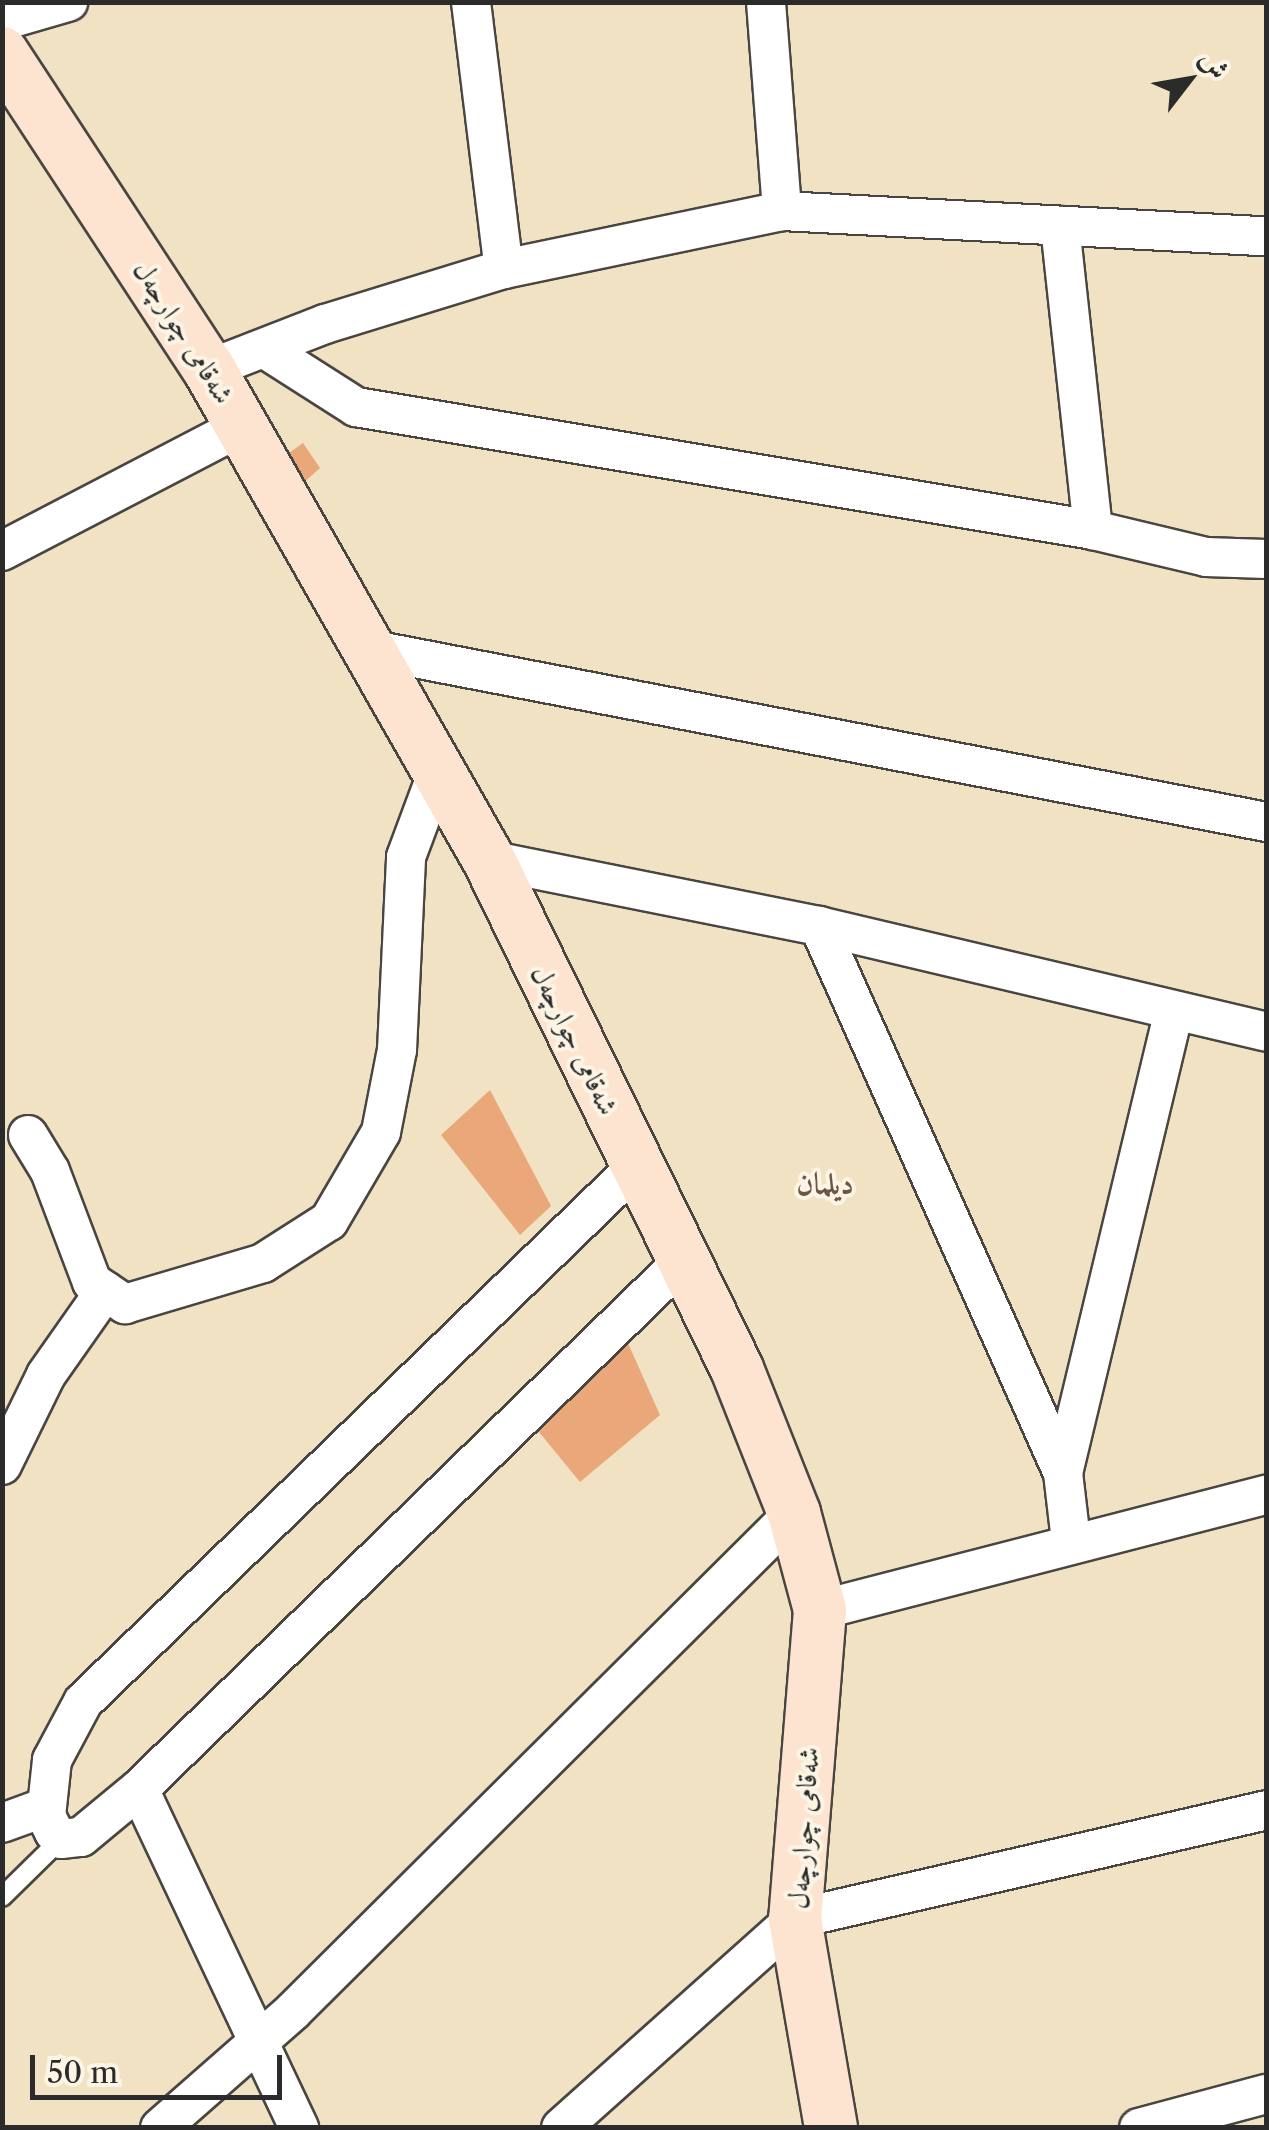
<!DOCTYPE html>
<html>
<head>
<meta charset="utf-8">
<style>
  body { margin:0 }
  #map { position:relative; width:1269px; height:2130px; overflow:hidden; background:#f1e2c4; font-family:"Libre Caslon Text",Amiri,serif }
  div>[style] { position:absolute }
  [style*='--x'] { left:calc(var(--x)*1px); top:calc(var(--y)*1px); width:calc(var(--w)*1px); rotate:calc(var(--a)*1deg) }
  .building>* { inset:0; background:#eaa779 }
  .roads { filter:drop-shadow(2px 0 #494642) drop-shadow(-2px 0 #494642) drop-shadow(0 2px #494642) drop-shadow(0 -2px #494642) }
  .service>* { height:18px; margin:-9px; padding:0 9px; transform-origin:9px; border-radius:9px; background:#fff }
  .minor>* { height:38px; margin:-19px; padding:0 19px; transform-origin:19px; border-radius:19px; background:#fff }
  .secondary>* { height:52px; margin:-26px; padding:0 26px; transform-origin:26px; border-radius:26px; background:#fde4d0 }
  span { translate:-50% -50%; white-space:nowrap; text-align:center; line-height:1.15; -webkit-text-stroke:8px #fcf5e5; paint-order:stroke }
  .street-label { font-size:28px; color:#2b2b2b }
  .neighbourhood-label { font-size:30px; color:#6e5646; font-weight:700 }
  .frame { position:absolute; inset:0; border:5px solid #2b2b2b; pointer-events:none }
  .north { position:absolute; left:1139px; top:30px; width:100px; height:100px; -webkit-text-stroke:8px #fcf5e5; paint-order:stroke; rotate:59deg; font-size:28px; font-weight:700; line-height:40px; text-align:center; color:#2b2b2b }
  .north::after { content:''; display:block; margin:auto; width:35px; height:45px; background:#2b2b2b; clip-path:polygon(50% 0,100% 100%,50% 72%,0 100%) }
  .scale { position:absolute; left:30px; top:2055px; width:252px; height:45px; box-sizing:border-box; border:5px solid #2b2b2b; border-top:0; padding-left:12px; font-size:30px; line-height:35px; white-space:nowrap; color:#2b2b2b; -webkit-text-stroke:8px #fcf5e5; paint-order:stroke }
</style>
</head>
<body>
<div id="map">
  <div class="building">
    <div style="clip-path:polygon(303px 443px,320px 468px,301px 485px,282px 458px)"></div>
    <div style="clip-path:polygon(490px 1090px,551px 1206px,520px 1235px,441px 1135px)"></div>
    <div style="clip-path:polygon(627px 1341px,660px 1415px,580px 1482px,539px 1432px)"></div>
  </div>
  <div class="roads">
    <div class="service">
      <div style="--x:2;--y:1897;--w:83;--a:-44.5"></div>
    </div>
    <div class="minor">
      <div style="--x:471;--y:2;--w:269;--a:83"></div>
      <div style="--x:766;--y:2;--w:210;--a:85.6"></div>
      <div style="--x:2;--y:21;--w:69;--a:-16.1"></div>
      <div style="--x:1060;--y:226;--w:306;--a:83.8"></div>
      <div style="--x:265;--y:349;--w:108;--a:32.5"></div>
      <div style="--x:356;--y:407;--w:747;--a:9.47"></div>
      <div style="--x:1093;--y:530;--w:116;--a:13.4"></div>
      <div style="--x:1206;--y:557;--w:60;--a:1.9"></div>
      <div style="--x:209;--y:369;--w:124;--a:-21.2"></div>
      <div style="--x:325;--y:324;--w:187;--a:-17.1"></div>
      <div style="--x:504;--y:269;--w:284;--a:-11.8"></div>
      <div style="--x:782;--y:211;--w:485;--a:3"></div>
      <div style="--x:2;--y:551;--w:271;--a:-27.5"></div>
      <div style="--x:368;--y:649;--w:915;--a:10.9"></div>
      <div style="--x:489;--y:860;--w:337;--a:11.3"></div>
      <div style="--x:819;--y:926;--w:459;--a:13.3"></div>
      <div style="--x:819;--y:926;--w:599;--a:65.96"></div>
      <div style="--x:28;--y:1135;--w:42;--a:58.6"></div>
      <div style="--x:50;--y:1171;--w:119;--a:69.3"></div>
      <div style="--x:92;--y:1282;--w:40;--a:34"></div>
      <div style="--x:125;--y:1304;--w:144;--a:-16.5"></div>
      <div style="--x:263;--y:1263;--w:78;--a:-32.5"></div>
      <div style="--x:329;--y:1221;--w:103;--a:-59.7"></div>
      <div style="--x:381;--y:1132;--w:84;--a:-79"></div>
      <div style="--x:397;--y:1050;--w:193;--a:-87.3"></div>
      <div style="--x:406;--y:857;--w:92;--a:-69.6"></div>
      <div style="--x:636;--y:1167;--w:769;--a:135.95"></div>
      <div style="--x:83;--y:1702;--w:66;--a:118.1"></div>
      <div style="--x:52;--y:1760;--w:56;--a:96.1"></div>
      <div style="--x:46;--y:1816;--w:18;--a:63"></div>
      <div style="--x:54;--y:1832;--w:10;--a:45"></div>
      <div style="--x:61;--y:1839;--w:20;--a:-6"></div>
      <div style="--x:81;--y:1837;--w:75;--a:-39.6"></div>
      <div style="--x:139;--y:1789;--w:761;--a:-44.15"></div>
      <div style="--x:2;--y:1465;--w:100;--a:-63.9"></div>
      <div style="--x:46;--y:1375;--w:103;--a:-54.9"></div>
      <div style="--x:1071;--y:1541;--w:68;--a:-96.7"></div>
      <div style="--x:1063;--y:1473;--w:472;--a:-76.5"></div>
      <div style="--x:820;--y:1610;--w:461;--a:-14.5"></div>
      <div style="--x:139;--y:1789;--w:375;--a:64.7"></div>
      <div style="--x:2;--y:1823;--w:47;--a:-20"></div>
      <div style="--x:160;--y:2128;--w:177;--a:-41.3"></div>
      <div style="--x:293;--y:2011;--w:706;--a:-44.83"></div>
      <div style="--x:561;--y:2128;--w:314;--a:-41.8"></div>
      <div style="--x:795;--y:1919;--w:483;--a:-13"></div>
      <div style="--x:1139;--y:2128;--w:131;--a:-15"></div>
    </div>
    <div class="secondary">
      <div style="--x:2;--y:53;--w:378;--a:56.8"></div>
      <div style="--x:209;--y:369;--w:565;--a:60.31"></div>
      <div style="--x:489;--y:860;--w:566;--a:64.02"></div>
      <div style="--x:737;--y:1369;--w:155;--a:68.4"></div>
      <div style="--x:794;--y:1513;--w:100;--a:75"></div>
      <div style="--x:820;--y:1610;--w:310;--a:94.6"></div>
      <div style="--x:795;--y:1919;--w:212;--a:80.2"></div>
    </div>
  </div>
  <div class="street-label">
    <span style="left:184px;top:332px;rotate:58deg">شەقامی چوارچەل</span>
    <span style="left:575px;top:1040px;rotate:64deg">شەقامی چوارچەل</span>
    <span style="left:803px;top:1828px;rotate:-86deg">شەقامی چوارچەل</span>
  </div>
  <div class="neighbourhood-label">
    <span style="left:825px;top:1184px">دیلمان</span>
  </div>
  <div class="frame"></div>
  <div class="north">ش</div>
  <div class="scale">50 m</div>
</div>
</body>
</html>
